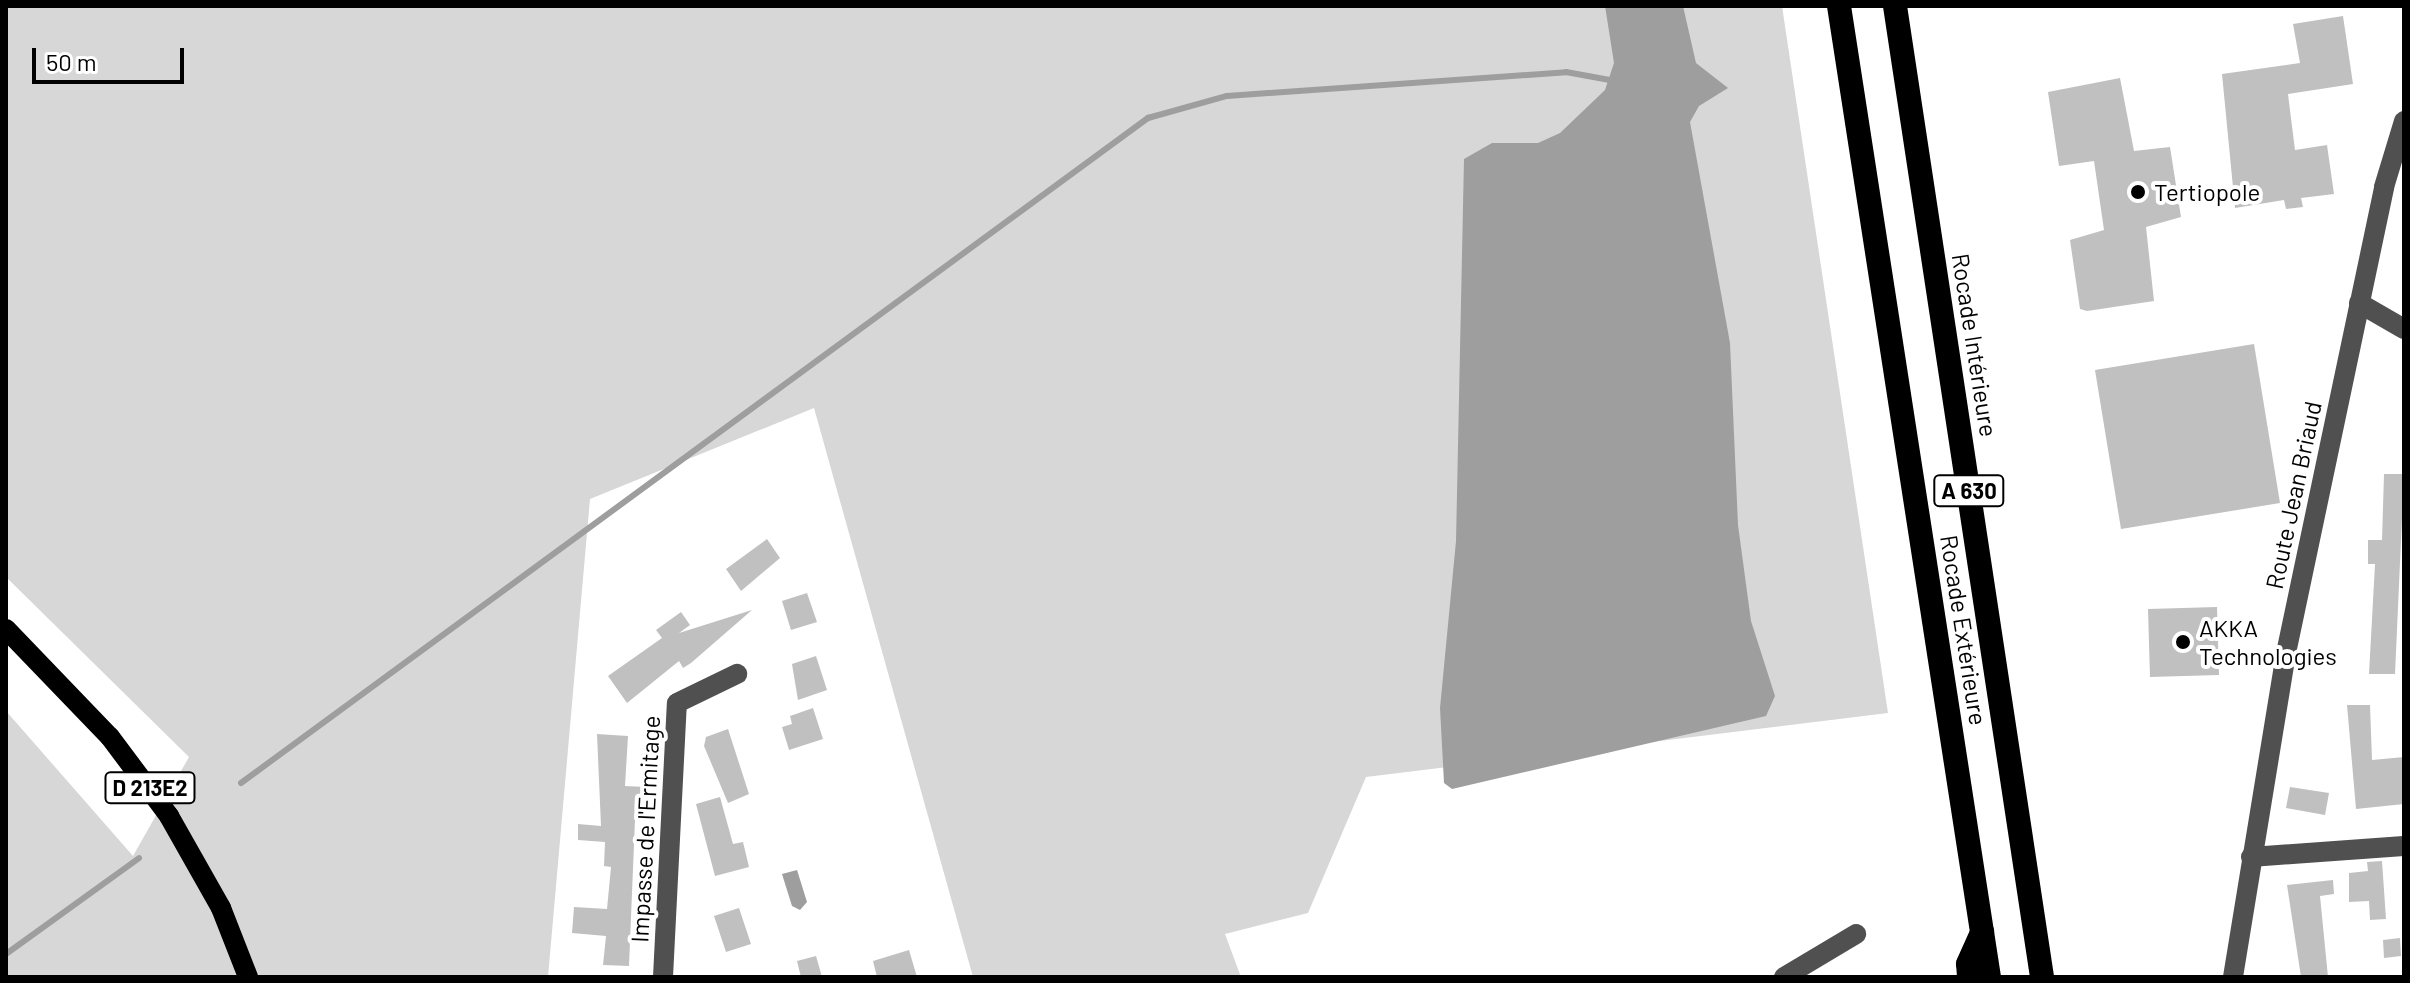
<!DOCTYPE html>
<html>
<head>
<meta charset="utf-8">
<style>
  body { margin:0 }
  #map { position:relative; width:2410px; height:983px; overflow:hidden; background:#fff; font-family:Barlow,sans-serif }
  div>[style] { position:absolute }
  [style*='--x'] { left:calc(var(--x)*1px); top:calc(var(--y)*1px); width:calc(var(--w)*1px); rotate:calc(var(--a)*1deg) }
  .green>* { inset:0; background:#d7d7d7 }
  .water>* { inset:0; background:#9e9e9e }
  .stream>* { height:6px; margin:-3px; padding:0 3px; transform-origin:3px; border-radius:3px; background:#9e9e9e }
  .building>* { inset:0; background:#c0c0c0 }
  .minor>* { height:20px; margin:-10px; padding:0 10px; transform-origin:10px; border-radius:10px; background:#505050 }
  .major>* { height:20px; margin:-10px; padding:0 10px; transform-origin:10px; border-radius:10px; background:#000 }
  .highway>* { height:24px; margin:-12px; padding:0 12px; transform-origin:12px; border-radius:12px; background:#000 }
  .dots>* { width:22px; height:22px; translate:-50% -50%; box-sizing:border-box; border:4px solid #fff; border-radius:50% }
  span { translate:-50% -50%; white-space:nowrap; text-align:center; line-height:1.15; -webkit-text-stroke:8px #fff; paint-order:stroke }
  .shield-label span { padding:2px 6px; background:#fff; border:2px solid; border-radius:6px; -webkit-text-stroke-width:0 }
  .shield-label { font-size:22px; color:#000; font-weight:700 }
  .poi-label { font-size:24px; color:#000 }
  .left { translate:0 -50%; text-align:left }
  .street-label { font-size:24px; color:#000 }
  .frame { position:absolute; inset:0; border:8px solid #000; pointer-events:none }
  .scale { position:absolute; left:32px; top:48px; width:152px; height:36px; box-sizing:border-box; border:4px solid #000; border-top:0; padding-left:10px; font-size:24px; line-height:28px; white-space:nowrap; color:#000; -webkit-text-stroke:6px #fff; paint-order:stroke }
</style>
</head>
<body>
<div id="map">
  <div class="green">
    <div style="clip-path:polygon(6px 6px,1782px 6px,1888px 713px,1366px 777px,1308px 913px,1225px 934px,1241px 977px,973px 977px,814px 408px,590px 499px,548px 977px,6px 977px,6px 711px,133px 856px,189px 757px,6px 577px)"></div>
  </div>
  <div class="water">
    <div style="clip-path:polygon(1605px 6px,1683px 6px,1696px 63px,1728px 88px,1699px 106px,1690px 122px,1730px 343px,1738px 525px,1751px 621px,1775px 696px,1766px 716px,1452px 789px,1444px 783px,1440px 708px,1456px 541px,1464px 159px,1492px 143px,1538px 143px,1560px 133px,1605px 90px,1614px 63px)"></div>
    <div style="clip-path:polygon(797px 870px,807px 902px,800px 910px,792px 906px,782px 874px)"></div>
  </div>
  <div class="stream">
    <div style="--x:241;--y:783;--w:1125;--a:-36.25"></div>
    <div style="--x:1148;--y:118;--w:82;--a:-15.6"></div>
    <div style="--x:1227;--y:96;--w:340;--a:-4"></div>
    <div style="--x:1566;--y:72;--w:50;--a:10.4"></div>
    <div style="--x:6;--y:954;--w:164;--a:-35.8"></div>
  </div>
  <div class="building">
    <div style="clip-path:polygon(2343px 16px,2353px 84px,2288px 94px,2295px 150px,2327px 145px,2334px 194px,2301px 198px,2303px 207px,2286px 209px,2284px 200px,2235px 208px,2222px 74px,2300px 63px,2293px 24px)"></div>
    <div style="clip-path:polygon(2120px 78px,2134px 151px,2170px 147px,2181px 217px,2146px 227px,2154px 301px,2087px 311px,2080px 309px,2070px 240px,2104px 230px,2094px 161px,2059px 166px,2048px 92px)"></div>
    <div style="clip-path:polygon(2254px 344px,2280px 503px,2121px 529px,2095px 370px)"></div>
    <div style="clip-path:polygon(2384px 474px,2404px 474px,2395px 674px,2369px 674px,2375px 564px,2368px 564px,2368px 540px,2382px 540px)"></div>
    <div style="clip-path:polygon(767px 539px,780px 558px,741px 591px,726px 569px)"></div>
    <div style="clip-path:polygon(807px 593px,817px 622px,791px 630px,782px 601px)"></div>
    <div style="clip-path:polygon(2217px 607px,2219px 675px,2150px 677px,2148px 609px)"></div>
    <div style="clip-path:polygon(752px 610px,691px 663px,683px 668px,679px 661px,627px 703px,608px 676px,662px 638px,656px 630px,681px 612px,690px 625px,679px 633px)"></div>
    <div style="clip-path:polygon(816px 656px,827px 690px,798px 700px,792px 664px)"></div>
    <div style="clip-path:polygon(2347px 705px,2370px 705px,2372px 760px,2404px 757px,2404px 804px,2356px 809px)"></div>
    <div style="clip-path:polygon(813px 708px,823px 739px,789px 750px,782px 727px,792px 724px,790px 716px)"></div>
    <div style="clip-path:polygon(728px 729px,749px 794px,728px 803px,704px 746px,706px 737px)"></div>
    <div style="clip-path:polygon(597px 734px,628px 736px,625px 786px,646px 787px,644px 820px,635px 820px,629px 966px,603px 965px,606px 936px,572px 933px,574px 907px,607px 909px,611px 867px,604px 866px,605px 842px,578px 840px,578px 824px,601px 826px)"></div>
    <div style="clip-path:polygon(2290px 787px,2329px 793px,2325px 815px,2286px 808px)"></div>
    <div style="clip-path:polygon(720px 797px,733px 844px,743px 842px,749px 867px,715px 876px,696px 804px)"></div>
    <div style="clip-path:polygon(2382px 861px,2386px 919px,2370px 920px,2369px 901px,2349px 902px,2349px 873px,2368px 871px,2367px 862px)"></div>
    <div style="clip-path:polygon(2333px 880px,2334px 894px,2320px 896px,2328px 977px,2301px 977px,2287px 885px)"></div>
    <div style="clip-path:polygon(739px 908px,751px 944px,726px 952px,714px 916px)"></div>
    <div style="clip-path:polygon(2400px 938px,2401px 956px,2384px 958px,2383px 940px)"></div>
    <div style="clip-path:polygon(909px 950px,917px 977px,877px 977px,873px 961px)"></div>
    <div style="clip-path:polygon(816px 956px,822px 977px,801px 977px,797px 961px)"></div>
  </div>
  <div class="minor">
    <div style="--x:2359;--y:303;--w:52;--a:30"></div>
    <div style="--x:2251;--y:857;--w:153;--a:-4.1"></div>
    <div style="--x:663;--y:977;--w:274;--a:-87.1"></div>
    <div style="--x:677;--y:703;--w:67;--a:-25.8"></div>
    <div style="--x:1784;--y:977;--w:84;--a:-30.8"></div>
    <div style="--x:2233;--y:977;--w:323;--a:-80.7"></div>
    <div style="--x:2285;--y:658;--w:481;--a:-78.1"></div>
    <div style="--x:2384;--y:187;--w:69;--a:-73.1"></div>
  </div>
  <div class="major">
    <div style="--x:6;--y:629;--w:150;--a:46.1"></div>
    <div style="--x:110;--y:737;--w:99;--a:53.2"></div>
    <div style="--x:169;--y:816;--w:106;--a:60.5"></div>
    <div style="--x:221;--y:908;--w:74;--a:68.6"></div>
  </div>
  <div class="highway">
    <div style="--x:1839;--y:6;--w:983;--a:81.22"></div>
    <div style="--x:1895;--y:6;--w:982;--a:81.39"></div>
    <div style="--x:1969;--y:977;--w:13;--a:-94"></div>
    <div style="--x:1968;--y:964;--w:35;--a:-66"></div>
  </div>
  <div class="dots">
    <div style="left:2138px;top:192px;background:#000"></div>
    <div style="left:2183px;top:642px;background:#000"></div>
  </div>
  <div class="shield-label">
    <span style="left:1969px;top:491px">A 630</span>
    <span style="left:150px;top:788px">D 213E2</span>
  </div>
  <div class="poi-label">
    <span class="left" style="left:2154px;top:192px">Tertiopole</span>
    <span class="left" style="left:2199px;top:642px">AKKA<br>Technologies</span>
  </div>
  <div class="street-label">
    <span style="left:1975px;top:345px;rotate:81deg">Rocade Intérieure</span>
    <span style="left:2293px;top:495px;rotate:-78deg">Route Jean Briaud</span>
    <span style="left:1964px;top:630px;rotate:81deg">Rocade Extérieure</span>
    <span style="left:645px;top:829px;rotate:-87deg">Impasse de l'Ermitage</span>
  </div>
  <div class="frame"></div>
  <div class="scale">50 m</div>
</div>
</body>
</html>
